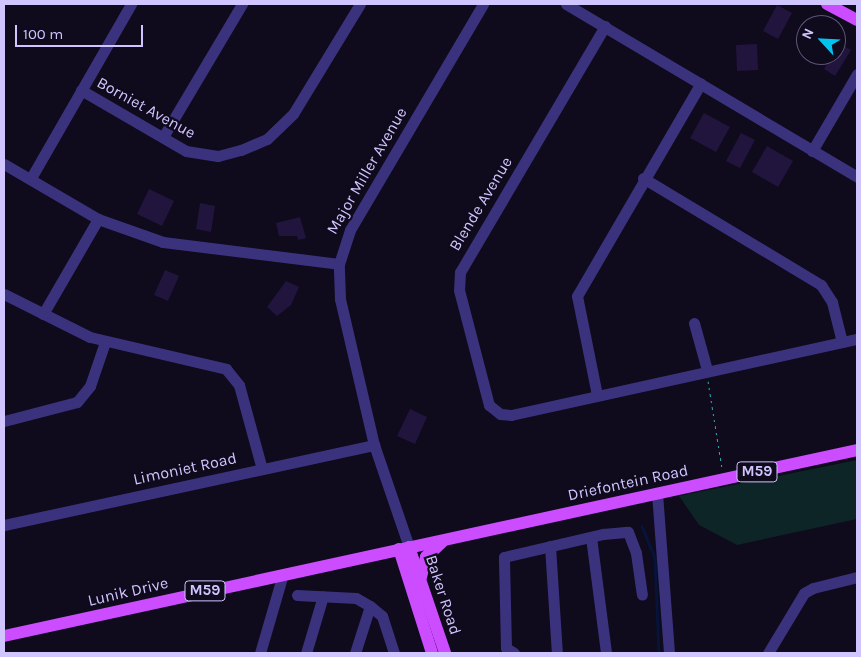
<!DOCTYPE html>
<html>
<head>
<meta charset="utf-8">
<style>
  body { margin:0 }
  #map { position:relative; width:861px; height:657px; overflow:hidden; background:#0f0a1c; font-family:Karla,sans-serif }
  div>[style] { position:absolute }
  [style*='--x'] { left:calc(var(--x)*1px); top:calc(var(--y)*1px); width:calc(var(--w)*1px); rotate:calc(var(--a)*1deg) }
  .green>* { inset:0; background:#0d2526 }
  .stream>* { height:2.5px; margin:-1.25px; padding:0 1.25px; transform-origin:1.25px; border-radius:1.25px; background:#06143a }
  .building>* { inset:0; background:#21153e }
  .path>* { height:1px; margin-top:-0.5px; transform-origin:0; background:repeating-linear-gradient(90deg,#25afb3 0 2.5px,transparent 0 6.5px) }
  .minor>* { height:11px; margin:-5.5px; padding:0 5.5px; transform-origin:5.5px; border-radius:5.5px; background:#3b327e }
  .major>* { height:12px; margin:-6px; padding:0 6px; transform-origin:6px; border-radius:6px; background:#cc4cff }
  span { translate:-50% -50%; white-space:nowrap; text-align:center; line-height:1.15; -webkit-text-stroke:4.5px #0f0a1c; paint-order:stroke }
  .shield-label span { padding:1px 4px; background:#0f0a1c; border:1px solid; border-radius:4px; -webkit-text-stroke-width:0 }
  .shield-label { font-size:15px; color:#d1c5ff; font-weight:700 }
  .street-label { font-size:16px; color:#d1c5ff }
  .frame { position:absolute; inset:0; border:5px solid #d1c5ff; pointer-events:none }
  .north { position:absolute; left:796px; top:15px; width:50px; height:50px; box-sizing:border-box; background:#0f0a1c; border:1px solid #5d5577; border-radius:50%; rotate:295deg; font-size:14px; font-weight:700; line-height:20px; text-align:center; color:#d1c5ff }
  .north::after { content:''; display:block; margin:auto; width:18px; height:22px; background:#00c4f0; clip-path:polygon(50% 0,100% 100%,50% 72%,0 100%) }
  .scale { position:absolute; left:15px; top:25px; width:128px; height:22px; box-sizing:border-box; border:2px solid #d1c5ff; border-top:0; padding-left:6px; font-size:15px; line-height:18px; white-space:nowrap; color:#d1c5ff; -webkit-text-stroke:4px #0f0a1c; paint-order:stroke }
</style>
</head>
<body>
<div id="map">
  <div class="green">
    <div style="clip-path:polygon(857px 460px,857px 519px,737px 545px,699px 525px,679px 496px)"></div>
  </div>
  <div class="stream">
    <div style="--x:642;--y:526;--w:35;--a:68"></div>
    <div style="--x:655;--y:559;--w:94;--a:87.6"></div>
  </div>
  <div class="building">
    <div style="clip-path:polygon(777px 5px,792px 13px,778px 39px,763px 31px)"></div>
    <div style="clip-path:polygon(839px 43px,851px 50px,835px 76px,824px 69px,832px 55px,836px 55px)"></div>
    <div style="clip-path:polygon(757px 44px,758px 70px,737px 71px,736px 45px)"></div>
    <div style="clip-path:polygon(704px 113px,730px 127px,716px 152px,690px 138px)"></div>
    <div style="clip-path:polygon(741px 133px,755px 140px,740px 168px,726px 161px)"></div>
    <div style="clip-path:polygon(767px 146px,793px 161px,778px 187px,752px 172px)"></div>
    <div style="clip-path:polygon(149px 189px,174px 201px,162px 226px,137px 214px)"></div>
    <div style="clip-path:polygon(200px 203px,215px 206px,211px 232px,196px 229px)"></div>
    <div style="clip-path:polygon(300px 217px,306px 238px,298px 240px,297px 236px,279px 236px,276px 223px)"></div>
    <div style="clip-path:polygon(165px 270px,179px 276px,168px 301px,154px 295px)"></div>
    <div style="clip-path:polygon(286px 281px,299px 287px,291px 305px,277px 316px,267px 307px)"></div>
    <div style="clip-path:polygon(410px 409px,427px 417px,415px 444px,397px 436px)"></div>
  </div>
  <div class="path">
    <div style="--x:708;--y:381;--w:88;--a:80.9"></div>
  </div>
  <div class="minor">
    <div style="--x:566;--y:4;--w:339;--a:30.7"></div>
    <div style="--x:605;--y:26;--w:286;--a:120.5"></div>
    <div style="--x:460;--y:272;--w:18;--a:93"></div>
    <div style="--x:459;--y:290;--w:119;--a:75.4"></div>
    <div style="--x:489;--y:405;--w:14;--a:39"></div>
    <div style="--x:500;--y:414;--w:11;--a:5"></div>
    <div style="--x:511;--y:415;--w:354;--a:-12.4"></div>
    <div style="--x:81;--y:90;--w:121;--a:30.2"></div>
    <div style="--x:186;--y:151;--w:32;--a:9"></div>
    <div style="--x:218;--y:156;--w:24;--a:-15"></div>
    <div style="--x:241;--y:150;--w:28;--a:-23"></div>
    <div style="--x:267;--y:139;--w:36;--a:-44"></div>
    <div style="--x:293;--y:114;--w:129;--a:-58.7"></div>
    <div style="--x:163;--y:137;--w:155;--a:-59.3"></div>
    <div style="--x:812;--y:151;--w:89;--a:-59.7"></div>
    <div style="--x:4;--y:164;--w:109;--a:30.3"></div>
    <div style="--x:98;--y:219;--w:69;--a:19.5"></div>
    <div style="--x:163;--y:242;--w:177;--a:7.1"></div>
    <div style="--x:31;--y:178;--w:201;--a:-60.1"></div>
    <div style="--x:643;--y:178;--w:208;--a:31"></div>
    <div style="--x:821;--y:285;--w:20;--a:57"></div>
    <div style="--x:832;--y:302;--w:41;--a:76"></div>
    <div style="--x:4;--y:294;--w:96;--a:26.6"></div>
    <div style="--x:90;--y:337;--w:140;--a:13.2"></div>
    <div style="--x:226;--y:369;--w:21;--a:51"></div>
    <div style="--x:239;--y:385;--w:87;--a:74.7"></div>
    <div style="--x:43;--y:314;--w:110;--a:-59.9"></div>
    <div style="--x:694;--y:323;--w:49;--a:74.5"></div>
    <div style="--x:597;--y:395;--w:101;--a:-101.4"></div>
    <div style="--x:577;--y:296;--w:246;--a:-59.8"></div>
    <div style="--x:4;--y:421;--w:75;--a:-14.6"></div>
    <div style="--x:77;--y:402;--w:21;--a:-51"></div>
    <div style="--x:90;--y:386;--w:46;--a:-71.2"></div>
    <div style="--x:657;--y:493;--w:160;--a:85.7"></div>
    <div style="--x:4;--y:525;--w:379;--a:-12.2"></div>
    <div style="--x:591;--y:537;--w:117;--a:82.6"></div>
    <div style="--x:550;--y:546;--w:107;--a:86.3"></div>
    <div style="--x:409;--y:547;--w:108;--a:-108.9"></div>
    <div style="--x:374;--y:445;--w:150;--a:-103.1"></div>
    <div style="--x:340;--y:299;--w:35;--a:-92"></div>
    <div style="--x:339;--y:264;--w:36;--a:-72"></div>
    <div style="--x:350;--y:230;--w:262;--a:-59.5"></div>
    <div style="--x:297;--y:595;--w:59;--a:2.9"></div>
    <div style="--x:356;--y:598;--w:16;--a:30"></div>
    <div style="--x:260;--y:653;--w:82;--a:-73.8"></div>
    <div style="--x:306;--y:653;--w:59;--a:-73.4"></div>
    <div style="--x:355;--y:653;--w:49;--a:-72.3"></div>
    <div style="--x:370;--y:606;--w:16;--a:40"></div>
    <div style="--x:382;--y:616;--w:39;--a:72"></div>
    <div style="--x:514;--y:653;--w:9;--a:-148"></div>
    <div style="--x:506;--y:648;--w:91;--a:-91.3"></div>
    <div style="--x:504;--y:557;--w:102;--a:-13.1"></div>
    <div style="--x:603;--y:534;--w:25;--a:-5"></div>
    <div style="--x:628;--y:532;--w:22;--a:69"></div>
    <div style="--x:636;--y:553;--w:42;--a:81.9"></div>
    <div style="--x:768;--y:653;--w:70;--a:-59"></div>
    <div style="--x:804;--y:593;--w:10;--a:-29"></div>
    <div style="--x:813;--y:588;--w:45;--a:-14"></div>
  </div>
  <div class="major">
    <div style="--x:827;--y:4;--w:34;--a:28"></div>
    <div style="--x:409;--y:547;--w:112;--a:71.2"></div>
    <div style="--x:399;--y:549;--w:109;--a:72.4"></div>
    <div style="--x:421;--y:577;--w:21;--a:-76"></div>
    <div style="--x:426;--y:557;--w:22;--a:-43"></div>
    <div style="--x:4;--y:636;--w:873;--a:-12.3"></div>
  </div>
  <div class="shield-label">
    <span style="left:757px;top:472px">M59</span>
    <span style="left:205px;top:591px">M59</span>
  </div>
  <div class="street-label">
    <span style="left:146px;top:108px;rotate:29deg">Borniet Avenue</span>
    <span style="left:367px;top:171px;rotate:-60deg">Major Miller Avenue</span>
    <span style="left:481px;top:204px;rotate:-59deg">Blende Avenue</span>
    <span style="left:185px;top:469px;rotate:-12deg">Limoniet Road</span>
    <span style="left:628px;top:483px;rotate:-12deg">Driefontein Road</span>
    <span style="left:128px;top:592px;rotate:-13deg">Lunik Drive</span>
    <span style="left:443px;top:595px;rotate:72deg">Baker Road</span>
  </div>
  <div class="frame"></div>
  <div class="north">N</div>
  <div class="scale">100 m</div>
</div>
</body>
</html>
